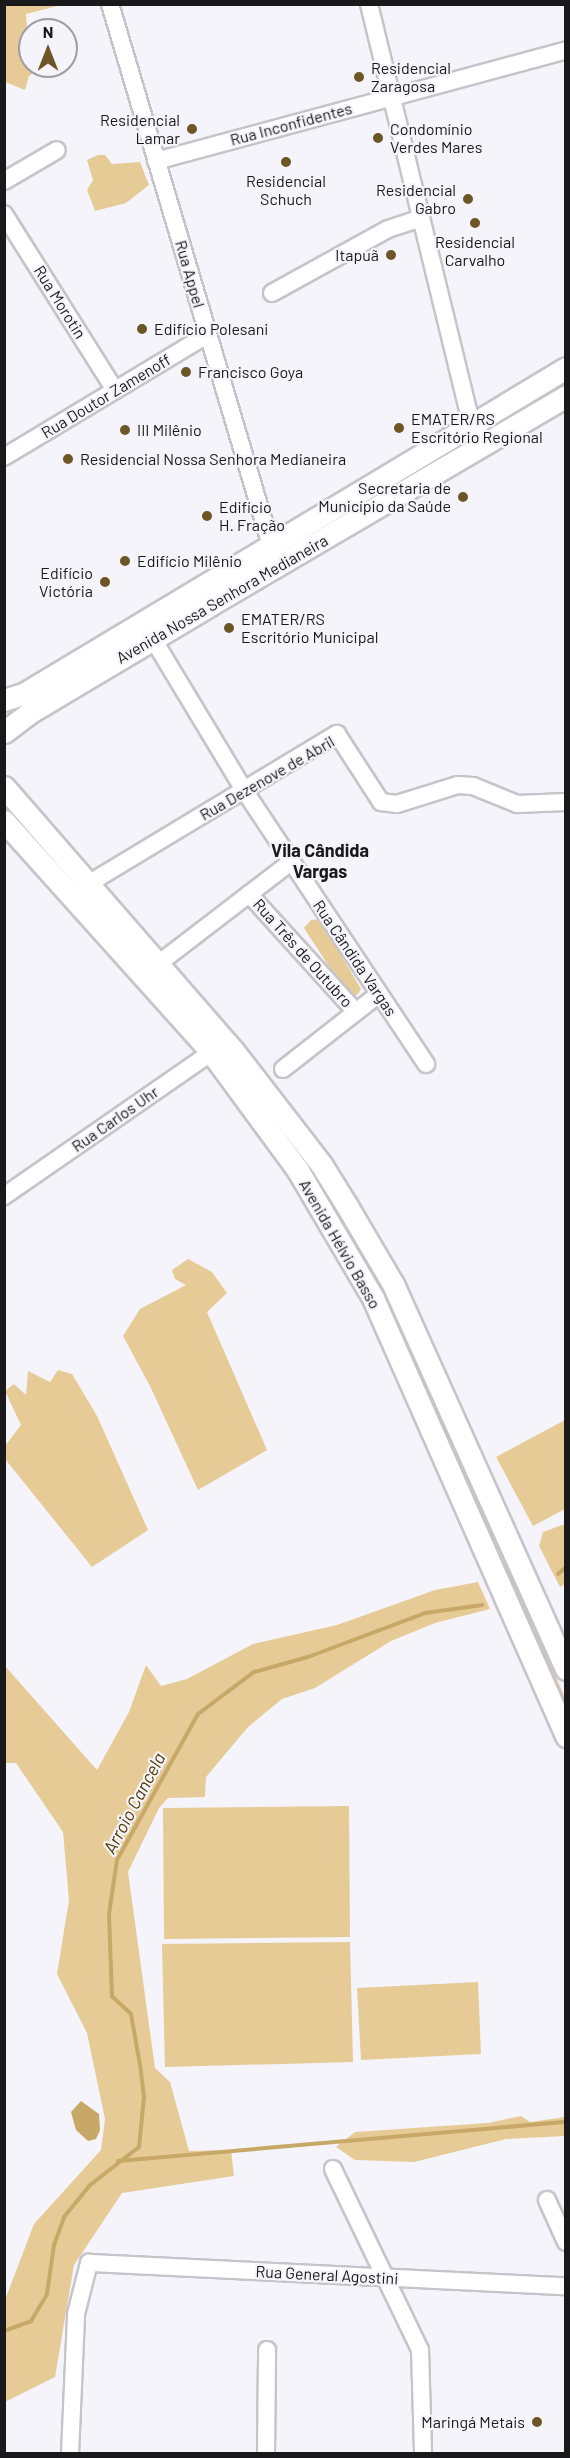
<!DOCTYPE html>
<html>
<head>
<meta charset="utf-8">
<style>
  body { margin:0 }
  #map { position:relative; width:570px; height:2458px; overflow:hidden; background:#f5f4fa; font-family:Barlow,sans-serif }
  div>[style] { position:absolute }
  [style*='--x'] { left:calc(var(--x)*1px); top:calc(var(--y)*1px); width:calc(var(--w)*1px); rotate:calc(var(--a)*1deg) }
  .green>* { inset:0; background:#e6cb96 }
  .water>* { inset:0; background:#c8a867 }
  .stream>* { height:4px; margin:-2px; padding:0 2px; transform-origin:2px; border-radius:2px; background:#c8a867 }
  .roads { filter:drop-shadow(2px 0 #c6c4ca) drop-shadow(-2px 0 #c6c4ca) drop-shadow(0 2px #c6c4ca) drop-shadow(0 -2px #c6c4ca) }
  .minor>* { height:16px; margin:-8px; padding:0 8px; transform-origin:8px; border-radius:8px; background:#fff }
  .major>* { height:21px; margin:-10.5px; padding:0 10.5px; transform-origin:10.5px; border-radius:10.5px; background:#fff }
  .dots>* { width:16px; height:16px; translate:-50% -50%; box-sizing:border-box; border:3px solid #f5f4fa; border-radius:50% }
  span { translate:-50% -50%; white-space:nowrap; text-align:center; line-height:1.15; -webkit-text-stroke:4.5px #f5f4fa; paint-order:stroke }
  .poi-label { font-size:16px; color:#19191b }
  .left { translate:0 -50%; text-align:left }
  .right { translate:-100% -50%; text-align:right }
  .street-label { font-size:16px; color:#19191b }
  .neighbourhood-label { font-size:18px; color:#19191b; font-weight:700 }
  .water-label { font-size:18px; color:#523c05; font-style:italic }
  .frame { position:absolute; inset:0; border:6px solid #19191b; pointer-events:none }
  .north { position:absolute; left:18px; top:18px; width:60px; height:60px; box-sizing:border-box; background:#f5f4fa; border:2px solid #9d9ca1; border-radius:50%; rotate:0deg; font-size:16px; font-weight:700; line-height:24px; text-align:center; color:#19191b }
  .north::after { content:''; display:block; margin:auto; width:21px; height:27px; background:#6d5626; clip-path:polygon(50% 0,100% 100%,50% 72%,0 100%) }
</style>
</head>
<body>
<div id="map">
  <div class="green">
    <div style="clip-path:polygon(4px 5px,61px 5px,26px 14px,30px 66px,39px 69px,29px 76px,25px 90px,5px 82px)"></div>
    <div style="clip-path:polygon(98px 155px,105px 155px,112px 164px,140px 162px,149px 185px,126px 203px,95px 211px,87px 190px,93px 180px,87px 160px)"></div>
    <div style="clip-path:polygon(565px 377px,565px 387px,488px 430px,486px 428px)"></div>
    <div style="clip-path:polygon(320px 919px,361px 989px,357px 995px,349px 997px,304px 928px,311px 920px)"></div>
    <div style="clip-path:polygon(251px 1086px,314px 1172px,373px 1272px,439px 1406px,565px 1698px,565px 1711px,437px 1407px,393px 1321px)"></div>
    <div style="clip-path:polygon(188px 1259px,212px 1272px,227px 1293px,207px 1312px,267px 1450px,198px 1490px,150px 1386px,123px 1336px,140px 1309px,186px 1285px,175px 1279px,172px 1270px)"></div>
    <div style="clip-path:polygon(58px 1370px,72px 1374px,97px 1416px,148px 1530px,92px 1567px,5px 1459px,5px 1446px,21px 1425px,5px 1391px,14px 1384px,26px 1395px,28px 1371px,50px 1382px)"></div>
    <div style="clip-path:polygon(565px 1420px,565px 1509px,533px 1526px,496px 1457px)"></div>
    <div style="clip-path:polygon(565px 1524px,565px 1584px,560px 1587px,539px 1546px,543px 1532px)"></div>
    <div style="clip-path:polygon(478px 1582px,490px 1609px,435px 1623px,391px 1641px,315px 1688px,282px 1699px,248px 1727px,206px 1777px,205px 1797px,168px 1798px,159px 1808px,128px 1872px,155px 2068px,170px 2082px,189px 2151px,231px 2150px,234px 2176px,122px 2193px,74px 2265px,55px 2377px,5px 2402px,5px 2300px,34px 2224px,101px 2150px,105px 2119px,87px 2033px,57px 1974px,69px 1900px,63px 1832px,16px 1763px,5px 1763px,5px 1666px,97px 1770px,129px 1712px,146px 1665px,161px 1686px,187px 1679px,253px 1644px,337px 1625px,435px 1590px)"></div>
    <div style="clip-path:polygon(349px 1806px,350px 1937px,164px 1939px,163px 1808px)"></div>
    <div style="clip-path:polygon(350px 1942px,353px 2062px,165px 2067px,162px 1944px)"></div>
    <div style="clip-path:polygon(478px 1982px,481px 2054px,361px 2060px,357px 1988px)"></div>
    <div style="clip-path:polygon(521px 2116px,530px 2122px,565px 2117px,565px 2136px,506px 2139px,414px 2162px,355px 2160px,336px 2147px,355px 2132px,488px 2123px)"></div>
  </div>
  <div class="water">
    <div style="clip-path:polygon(81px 2101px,99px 2114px,100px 2130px,96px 2139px,88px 2141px,76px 2130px,71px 2112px)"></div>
  </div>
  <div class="stream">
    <div style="--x:558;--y:1574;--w:11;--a:-41"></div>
    <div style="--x:118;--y:2161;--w:450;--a:-5"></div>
    <div style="--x:4;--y:2331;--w:29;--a:-20"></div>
    <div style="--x:31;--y:2321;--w:31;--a:-59"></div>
    <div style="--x:47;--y:2294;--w:49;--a:-81.9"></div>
    <div style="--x:54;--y:2245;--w:30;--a:-70"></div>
    <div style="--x:64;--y:2217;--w:41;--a:-50.9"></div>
    <div style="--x:90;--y:2185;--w:62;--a:-37.8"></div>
    <div style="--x:139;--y:2147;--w:50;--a:-84.3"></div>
    <div style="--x:144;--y:2097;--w:32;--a:-97"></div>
    <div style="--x:140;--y:2065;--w:52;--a:-100"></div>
    <div style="--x:131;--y:2014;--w:26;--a:-137"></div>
    <div style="--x:112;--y:1996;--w:82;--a:-92.1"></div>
    <div style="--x:109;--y:1914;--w:55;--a:-81.6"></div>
    <div style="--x:117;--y:1860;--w:167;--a:-61"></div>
    <div style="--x:198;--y:1714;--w:70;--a:-36.9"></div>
    <div style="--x:254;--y:1672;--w:56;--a:-15.5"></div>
    <div style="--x:308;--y:1657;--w:125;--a:-20.6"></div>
    <div style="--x:425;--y:1613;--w:58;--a:-8"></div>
  </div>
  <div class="roads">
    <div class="minor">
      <div style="--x:110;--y:4;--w:576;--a:73.45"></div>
      <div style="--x:369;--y:4;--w:419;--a:76.3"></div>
      <div style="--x:468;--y:411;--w:38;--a:65"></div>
      <div style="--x:156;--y:161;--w:425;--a:-15.1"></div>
      <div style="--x:4;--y:181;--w:61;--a:-30.3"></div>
      <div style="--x:4;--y:214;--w:208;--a:57.8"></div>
      <div style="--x:272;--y:293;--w:132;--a:-28.9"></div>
      <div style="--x:388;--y:229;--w:35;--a:-18"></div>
      <div style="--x:4;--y:457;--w:237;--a:-31"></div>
      <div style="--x:153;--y:639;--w:176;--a:58.9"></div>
      <div style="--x:244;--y:790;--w:329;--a:56.4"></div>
      <div style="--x:88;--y:884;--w:291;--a:-31.1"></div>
      <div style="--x:337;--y:734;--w:81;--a:57.1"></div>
      <div style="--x:381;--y:802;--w:16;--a:7"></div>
      <div style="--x:397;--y:804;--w:64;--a:-17.3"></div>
      <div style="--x:458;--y:785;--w:15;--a:4"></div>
      <div style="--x:473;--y:786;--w:48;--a:22.2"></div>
      <div style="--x:517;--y:804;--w:49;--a:-2.3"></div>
      <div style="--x:249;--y:894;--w:159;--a:47.8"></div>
      <div style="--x:158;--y:964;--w:168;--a:-37.5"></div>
      <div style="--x:283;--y:1069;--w:122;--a:-38"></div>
      <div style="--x:4;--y:1196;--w:264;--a:-34.7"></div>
      <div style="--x:333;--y:2169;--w:201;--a:64.3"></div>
      <div style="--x:420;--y:2350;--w:104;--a:88.3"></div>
      <div style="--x:547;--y:2200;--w:46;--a:65.7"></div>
      <div style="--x:70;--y:2454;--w:140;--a:-87.5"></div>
      <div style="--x:76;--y:2314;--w:53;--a:-75.7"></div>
      <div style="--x:89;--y:2263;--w:478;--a:2.8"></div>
      <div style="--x:266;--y:2454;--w:104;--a:-89.4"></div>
    </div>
    <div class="major">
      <div style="--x:4;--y:700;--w:22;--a:-18"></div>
      <div style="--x:25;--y:693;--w:631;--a:-30.99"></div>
      <div style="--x:4;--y:732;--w:31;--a:-37"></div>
      <div style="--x:29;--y:713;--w:211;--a:-30.8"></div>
      <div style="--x:210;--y:605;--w:413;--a:-30.4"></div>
      <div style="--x:4;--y:787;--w:347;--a:49"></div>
      <div style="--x:232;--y:1049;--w:145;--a:52.3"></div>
      <div style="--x:321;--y:1164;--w:49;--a:58.2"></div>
      <div style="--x:347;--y:1206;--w:91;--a:59.5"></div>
      <div style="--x:393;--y:1284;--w:422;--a:65.8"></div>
      <div style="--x:4;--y:821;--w:310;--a:48.1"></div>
      <div style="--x:211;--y:1052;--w:145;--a:53.7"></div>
      <div style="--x:297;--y:1169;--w:150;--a:59.5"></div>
      <div style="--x:373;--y:1298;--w:479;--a:66.2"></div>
    </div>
  </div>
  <div class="dots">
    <div style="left:359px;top:77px;background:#6d5626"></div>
    <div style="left:192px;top:129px;background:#6d5626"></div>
    <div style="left:378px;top:138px;background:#6d5626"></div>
    <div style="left:286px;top:162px;background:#6d5626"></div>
    <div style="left:468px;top:199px;background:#6d5626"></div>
    <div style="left:475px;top:223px;background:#6d5626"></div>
    <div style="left:391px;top:255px;background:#6d5626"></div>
    <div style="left:142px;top:329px;background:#6d5626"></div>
    <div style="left:186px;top:372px;background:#6d5626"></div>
    <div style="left:399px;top:428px;background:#6d5626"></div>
    <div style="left:125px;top:430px;background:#6d5626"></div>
    <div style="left:68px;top:459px;background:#6d5626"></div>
    <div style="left:463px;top:497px;background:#6d5626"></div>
    <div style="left:207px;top:516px;background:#6d5626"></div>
    <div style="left:125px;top:561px;background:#6d5626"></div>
    <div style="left:105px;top:582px;background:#6d5626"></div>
    <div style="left:229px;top:628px;background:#6d5626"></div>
    <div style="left:537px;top:2422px;background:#6d5626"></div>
  </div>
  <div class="poi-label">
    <span class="left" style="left:371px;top:77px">Residencial<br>Zaragosa</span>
    <span class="right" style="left:180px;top:129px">Residencial<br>Lamar</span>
    <span class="left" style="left:390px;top:138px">Condomínio<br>Verdes Mares</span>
    <span style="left:286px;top:190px">Residencial<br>Schuch</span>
    <span class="right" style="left:456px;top:199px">Residencial<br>Gabro</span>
    <span style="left:475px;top:251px">Residencial<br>Carvalho</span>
    <span class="right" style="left:379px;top:255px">Itapuã</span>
    <span class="left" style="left:154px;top:329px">Edifício Polesani</span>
    <span class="left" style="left:198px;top:372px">Francisco Goya</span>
    <span class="left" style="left:411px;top:428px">EMATER/RS<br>Escritório Regional</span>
    <span class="left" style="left:137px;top:430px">III Milênio</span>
    <span class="left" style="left:80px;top:459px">Residencial Nossa Senhora Medianeira</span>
    <span class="right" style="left:451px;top:497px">Secretaria de<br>Município da Saúde</span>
    <span class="left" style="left:219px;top:516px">Edifício<br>H. Fração</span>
    <span class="left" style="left:137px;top:561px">Edifício Milênio</span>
    <span class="right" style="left:93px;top:582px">Edifício<br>Victória</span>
    <span class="left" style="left:241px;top:628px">EMATER/RS<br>Escritório Municipal</span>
    <span class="right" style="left:525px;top:2422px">Maringá Metais</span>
  </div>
  <div class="street-label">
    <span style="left:291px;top:124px;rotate:-15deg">Rua Inconfidentes</span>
    <span style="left:190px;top:274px;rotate:74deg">Rua Appel</span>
    <span style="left:60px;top:302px;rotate:58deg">Rua Morotin</span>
    <span style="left:106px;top:396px;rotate:-31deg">Rua Doutor Zamenoff</span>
    <span style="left:222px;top:599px;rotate:-30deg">Avenida Nossa Senhora Medianeira</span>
    <span style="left:267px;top:778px;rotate:-30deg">Rua Dezenove de Abril</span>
    <span style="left:303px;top:953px;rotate:48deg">Rua Três de Outubro</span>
    <span style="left:355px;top:958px;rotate:56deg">Rua Cândida Vargas</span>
    <span style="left:115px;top:1119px;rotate:-35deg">Rua Carlos Uhr</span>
    <span style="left:340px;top:1244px;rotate:60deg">Avenida Hélvio Basso</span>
    <span style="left:327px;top:2275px;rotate:3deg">Rua General Agostini</span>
  </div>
  <div class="neighbourhood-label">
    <span style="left:320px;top:861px">Vila Cândida<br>Vargas</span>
  </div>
  <div class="water-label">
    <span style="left:134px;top:1803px;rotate:-62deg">Arroio Cancela</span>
  </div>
  <div class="frame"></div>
  <div class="north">N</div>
</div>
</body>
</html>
